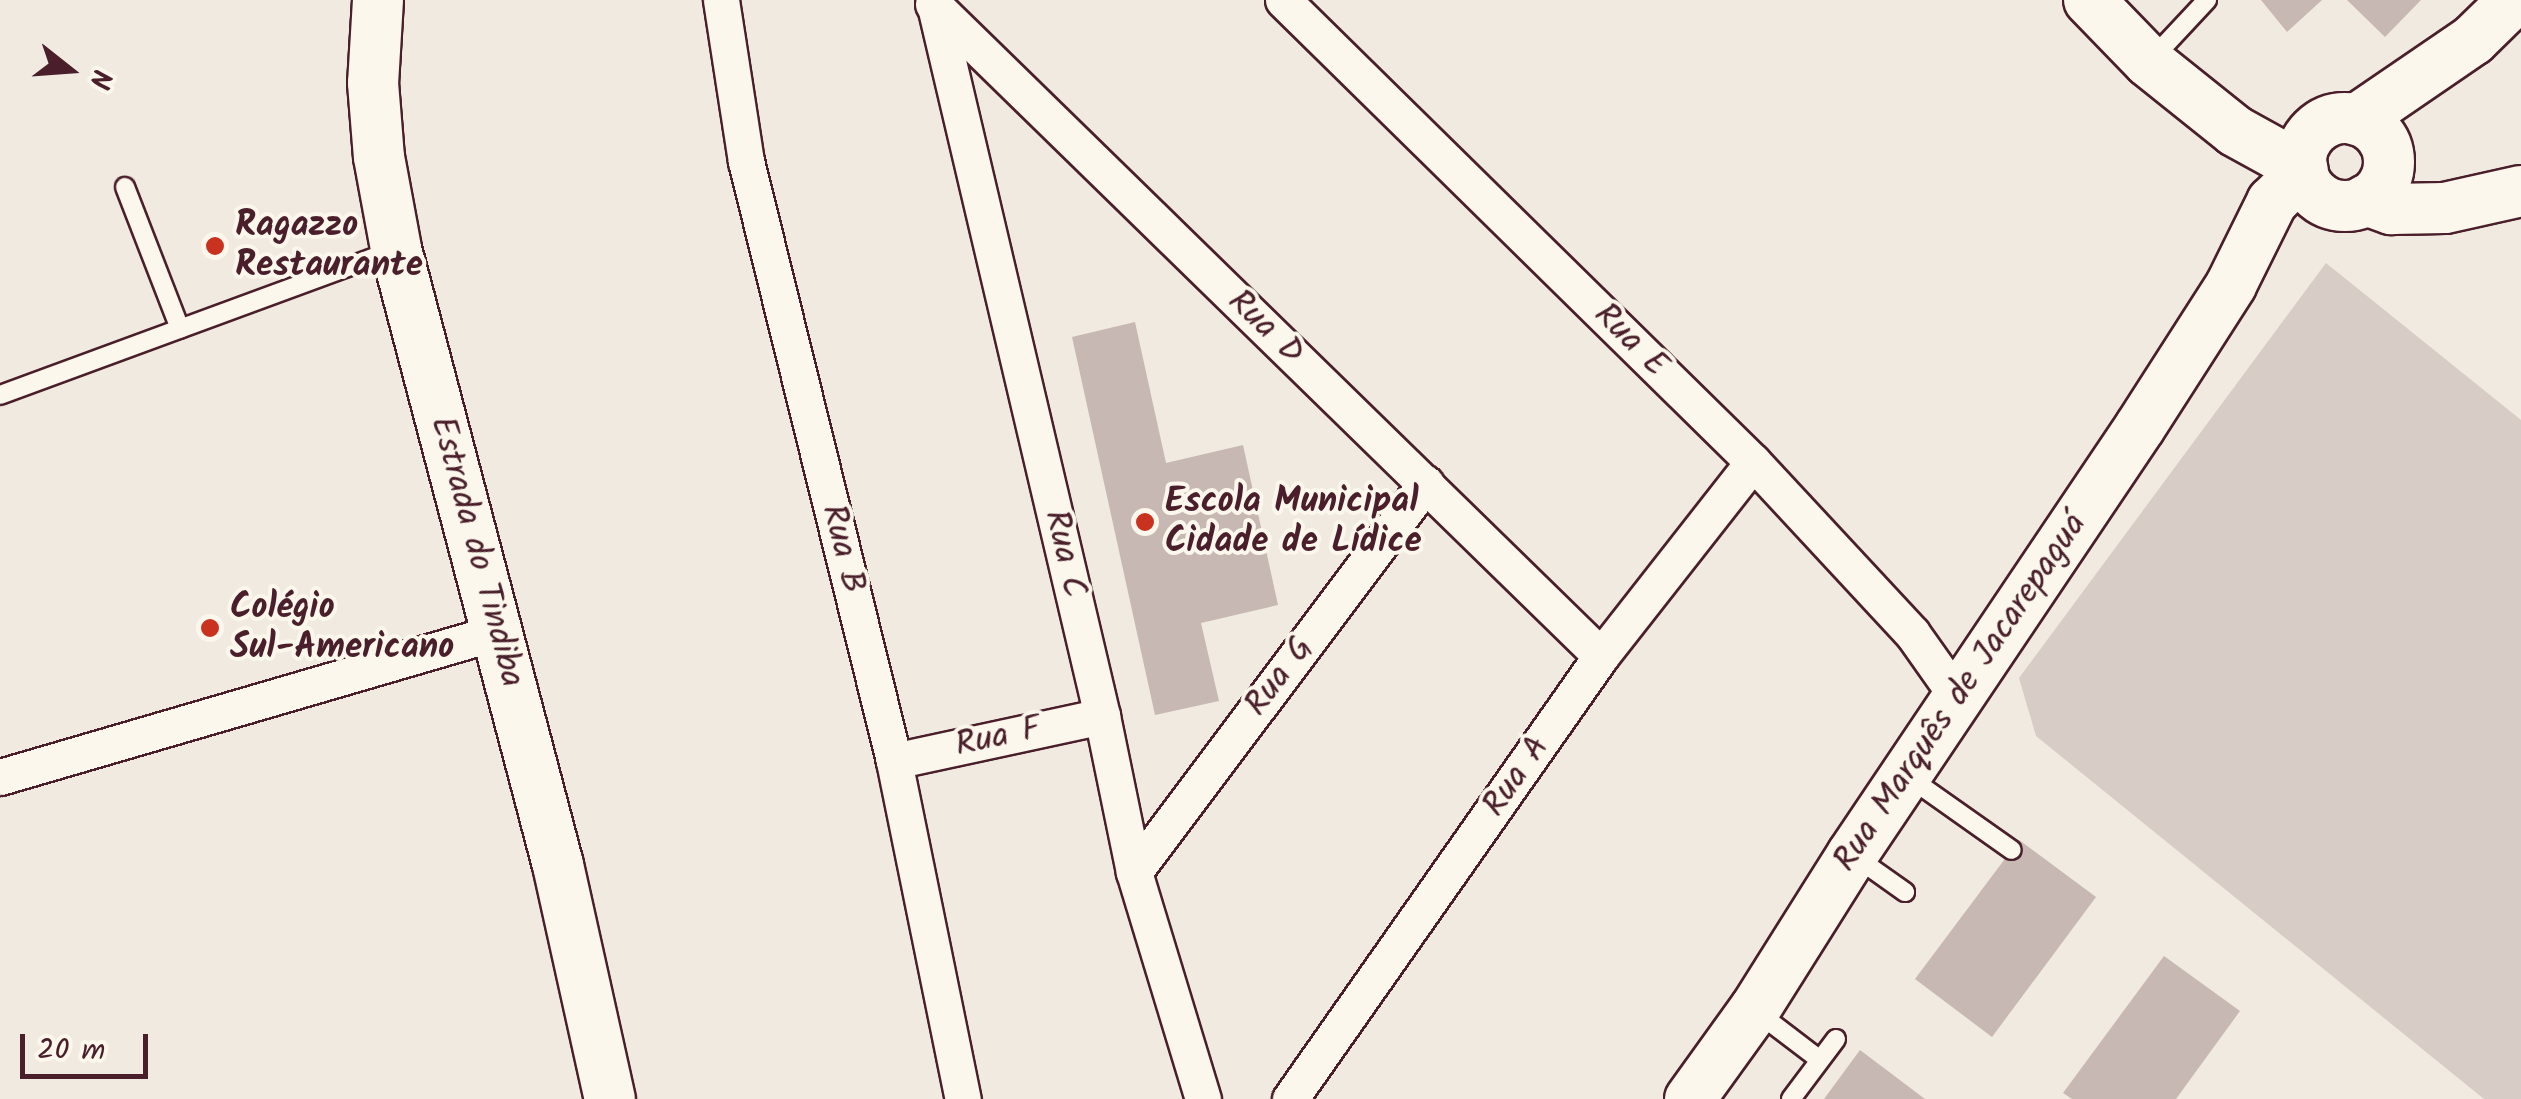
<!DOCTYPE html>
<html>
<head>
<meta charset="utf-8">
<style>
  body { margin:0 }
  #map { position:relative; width:2521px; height:1099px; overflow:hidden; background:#f0eae0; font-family:Kalam,sans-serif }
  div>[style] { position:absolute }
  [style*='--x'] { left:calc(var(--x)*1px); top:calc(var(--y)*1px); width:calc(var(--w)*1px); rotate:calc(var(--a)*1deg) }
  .green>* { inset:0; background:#d8ccc6 }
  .building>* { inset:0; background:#c8b8b3 }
  .roads { filter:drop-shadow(2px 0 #4a1f2b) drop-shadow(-2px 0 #4a1f2b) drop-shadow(0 2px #4a1f2b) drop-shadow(0 -2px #4a1f2b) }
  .lane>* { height:18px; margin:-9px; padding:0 9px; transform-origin:9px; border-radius:9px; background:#fbf7ec }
  .street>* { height:35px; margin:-17.5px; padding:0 17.5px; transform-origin:17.5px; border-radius:17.5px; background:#fbf7ec }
  .secondary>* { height:50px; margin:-25px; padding:0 25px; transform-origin:25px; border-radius:25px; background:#fbf7ec }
  .secondary>.ring { margin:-25px; padding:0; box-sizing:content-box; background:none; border:50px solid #fbf7ec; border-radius:50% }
  .dots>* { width:28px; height:28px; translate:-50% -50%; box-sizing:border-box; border:5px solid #fbf7ec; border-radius:50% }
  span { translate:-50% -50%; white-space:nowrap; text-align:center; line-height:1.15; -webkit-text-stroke:8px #fbf7ec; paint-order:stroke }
  .poi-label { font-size:35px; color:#4a1f2b; font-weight:700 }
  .left { translate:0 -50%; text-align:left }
  .street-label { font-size:35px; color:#4a1f2b }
  .north { position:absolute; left:20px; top:20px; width:100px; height:100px; -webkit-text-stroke:8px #fbf7ec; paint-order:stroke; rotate:107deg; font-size:28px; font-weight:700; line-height:40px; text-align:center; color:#4a1f2b }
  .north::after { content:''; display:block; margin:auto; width:35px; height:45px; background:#4a1f2b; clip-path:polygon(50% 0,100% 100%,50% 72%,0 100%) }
  .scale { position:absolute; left:20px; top:1034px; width:128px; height:45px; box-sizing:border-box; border:5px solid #4a1f2b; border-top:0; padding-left:12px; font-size:30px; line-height:35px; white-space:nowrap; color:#4a1f2b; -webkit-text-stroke:8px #fbf7ec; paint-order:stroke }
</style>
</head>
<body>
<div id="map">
  <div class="green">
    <div style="clip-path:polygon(2326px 263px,2521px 420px,2521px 1099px,2484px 1099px,2036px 736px,2019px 678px)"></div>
  </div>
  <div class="building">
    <div style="clip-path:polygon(2261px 0,2322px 0,2287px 32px)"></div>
    <div style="clip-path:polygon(2347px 0,2421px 0,2385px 37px)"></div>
    <div style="clip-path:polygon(1135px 322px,1166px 463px,1243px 445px,1278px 605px,1201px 623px,1219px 701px,1155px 715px,1072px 337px)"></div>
    <div style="clip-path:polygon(2019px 840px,2096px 897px,1992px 1037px,1915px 979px)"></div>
    <div style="clip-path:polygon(2164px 956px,2240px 1011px,2176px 1099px,2072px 1099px,2063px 1093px)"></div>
    <div style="clip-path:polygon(1860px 1050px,1925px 1099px,1824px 1099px)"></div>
  </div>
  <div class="roads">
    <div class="lane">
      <div style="--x:2149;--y:62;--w:85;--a:-46.9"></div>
      <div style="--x:125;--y:187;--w:152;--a:68.8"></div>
      <div style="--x:0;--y:395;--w:420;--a:-20.2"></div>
      <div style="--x:1907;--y:776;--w:128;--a:35.2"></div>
      <div style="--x:1857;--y:858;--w:59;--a:35.3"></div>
      <div style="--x:1757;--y:1012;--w:79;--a:37.3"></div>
      <div style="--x:1791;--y:1099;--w:75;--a:-53.1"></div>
    </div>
    <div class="street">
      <div style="--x:721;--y:0;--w:163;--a:81.2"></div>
      <div style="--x:746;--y:161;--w:618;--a:76.14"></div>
      <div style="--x:894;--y:761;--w:345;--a:78.5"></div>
      <div style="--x:1283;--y:0;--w:659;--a:44.51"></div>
      <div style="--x:1753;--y:462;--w:233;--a:47.1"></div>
      <div style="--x:1912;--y:633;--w:80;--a:54.7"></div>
      <div style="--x:933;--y:4;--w:933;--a:44.31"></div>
      <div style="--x:935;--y:6;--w:729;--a:76.76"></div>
      <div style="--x:1102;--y:716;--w:159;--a:78.4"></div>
      <div style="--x:1134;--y:872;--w:237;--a:73.1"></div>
      <div style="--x:894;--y:761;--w:213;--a:-12.2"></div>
      <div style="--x:0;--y:777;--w:518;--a:-16.26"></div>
      <div style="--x:1134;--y:872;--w:486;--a:-53.1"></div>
      <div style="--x:1290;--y:1099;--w:541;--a:-54.93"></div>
      <div style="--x:1601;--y:656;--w:246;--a:-51.9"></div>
    </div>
    <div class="secondary">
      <div style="--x:378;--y:0;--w:83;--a:93.4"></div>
      <div style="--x:373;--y:83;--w:74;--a:85.4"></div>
      <div style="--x:379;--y:157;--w:94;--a:79.5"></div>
      <div style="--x:396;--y:249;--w:637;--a:75.27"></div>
      <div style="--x:558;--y:865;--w:240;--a:77.5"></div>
      <div style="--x:2089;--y:0;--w:86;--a:45.9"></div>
      <div style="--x:2149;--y:62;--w:110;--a:38.7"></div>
      <div style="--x:2235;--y:131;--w:77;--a:28.9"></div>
      <div class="ring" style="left:2301px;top:118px;width:38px;height:38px"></div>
      <div style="--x:2356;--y:120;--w:142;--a:-34.4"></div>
      <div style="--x:2473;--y:40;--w:57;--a:-44.3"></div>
      <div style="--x:2366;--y:200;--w:27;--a:20"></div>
      <div style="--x:2391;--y:209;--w:54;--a:-1.1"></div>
      <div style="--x:2445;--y:208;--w:78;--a:-12.6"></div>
      <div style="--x:1690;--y:1099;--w:111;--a:-54.2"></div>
      <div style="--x:1755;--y:1009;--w:182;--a:-57.8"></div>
      <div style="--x:1852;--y:855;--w:516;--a:-56.06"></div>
      <div style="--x:2140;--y:427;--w:169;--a:-57.3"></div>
      <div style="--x:2231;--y:285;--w:93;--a:-63.7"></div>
      <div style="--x:2272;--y:202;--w:43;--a:-44.1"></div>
    </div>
  </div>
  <div class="dots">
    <div style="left:215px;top:246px;background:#c8321e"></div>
    <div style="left:1145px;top:522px;background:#c8321e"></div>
    <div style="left:210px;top:628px;background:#c8321e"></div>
  </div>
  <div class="poi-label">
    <span class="left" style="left:235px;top:246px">Ragazzo<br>Restaurante</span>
    <span class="left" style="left:1165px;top:522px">Escola Municipal<br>Cidade de Lídice</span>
    <span class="left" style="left:230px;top:628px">Colégio<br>Sul-Americano</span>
  </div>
  <div class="street-label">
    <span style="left:1265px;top:328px;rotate:44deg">Rua D</span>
    <span style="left:1630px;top:341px;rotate:45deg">Rua E</span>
    <span style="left:842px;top:549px;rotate:76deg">Rua B</span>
    <span style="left:476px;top:552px;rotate:75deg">Estrada do Tindiba</span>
    <span style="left:1064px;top:554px;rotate:77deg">Rua C</span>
    <span style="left:1280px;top:677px;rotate:-53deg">Rua G</span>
    <span style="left:1961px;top:693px;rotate:-56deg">Rua Marquês de Jacarepaguá</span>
    <span style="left:998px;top:738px;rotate:-12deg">Rua F</span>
    <span style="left:1517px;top:777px;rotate:-55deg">Rua A</span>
  </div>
  <div class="north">N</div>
  <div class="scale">20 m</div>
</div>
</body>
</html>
